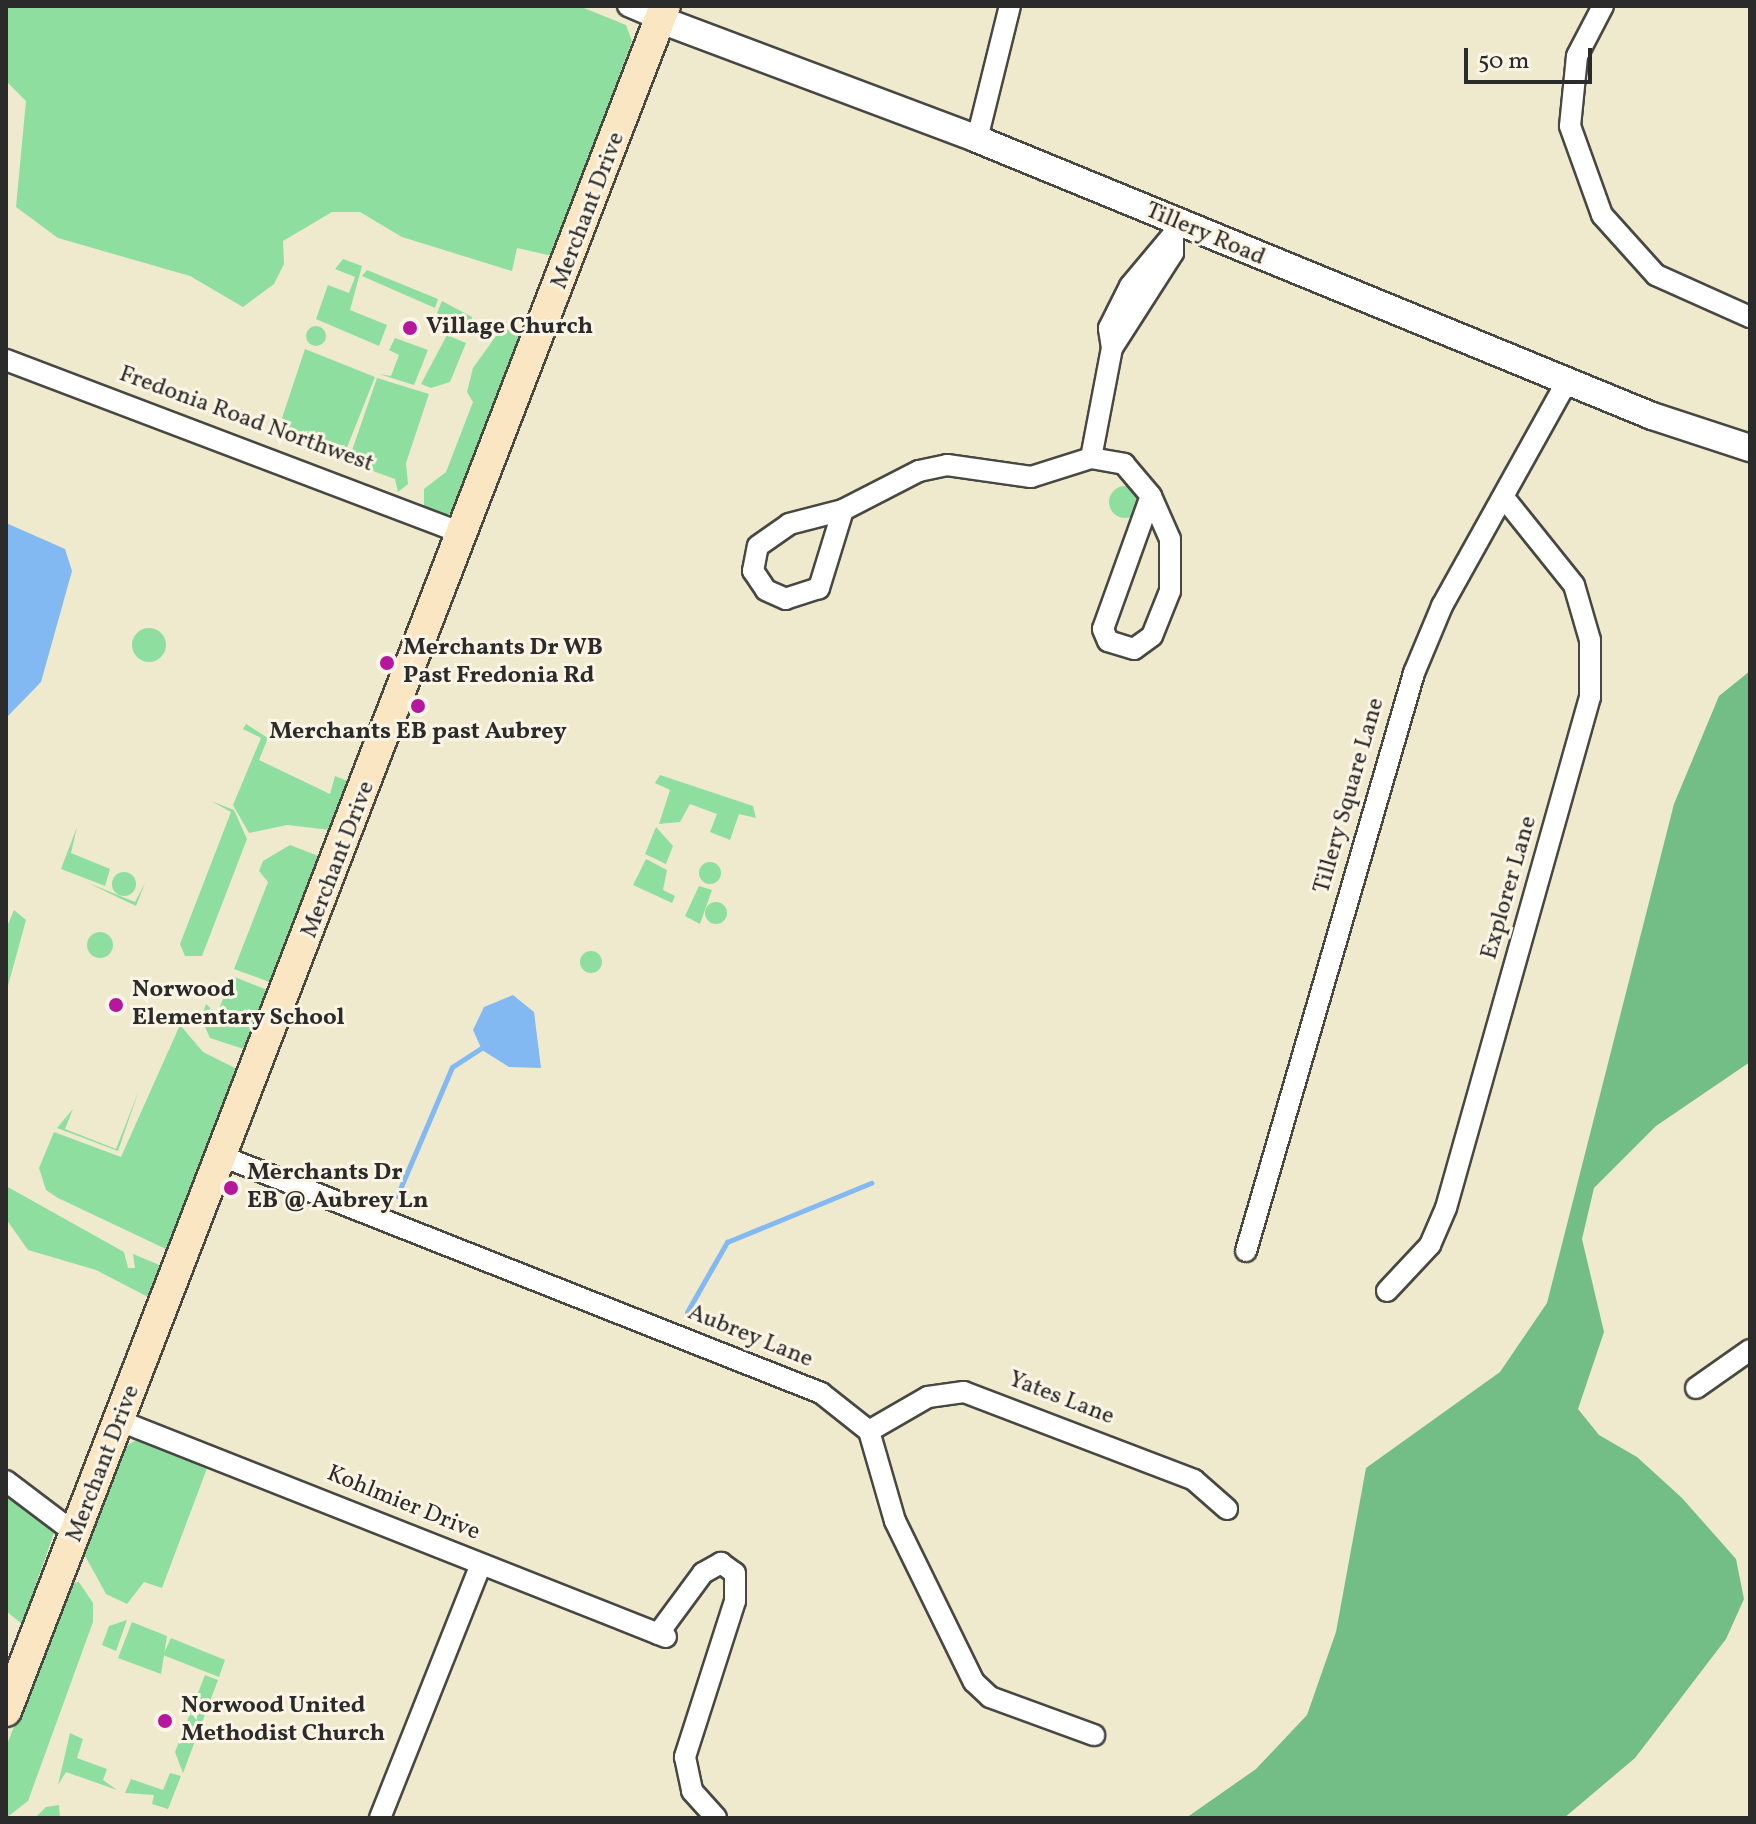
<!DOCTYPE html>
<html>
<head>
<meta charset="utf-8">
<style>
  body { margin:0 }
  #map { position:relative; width:1756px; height:1824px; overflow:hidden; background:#efe9cd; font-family:Vollkorn,serif }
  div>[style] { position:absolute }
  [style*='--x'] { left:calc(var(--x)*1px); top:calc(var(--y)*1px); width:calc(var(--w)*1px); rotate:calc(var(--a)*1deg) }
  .green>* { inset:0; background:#8edf9f }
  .round { border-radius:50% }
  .forest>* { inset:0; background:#72be86 }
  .water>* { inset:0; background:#83b9f2 }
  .stream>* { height:5px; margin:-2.5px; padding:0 2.5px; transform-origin:2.5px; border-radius:2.5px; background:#83b9f2 }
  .roads { filter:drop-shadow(2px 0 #484843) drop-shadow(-2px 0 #484843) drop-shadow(0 2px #484843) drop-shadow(0 -2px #484843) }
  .minor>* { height:20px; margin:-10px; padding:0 10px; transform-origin:10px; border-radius:10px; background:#fff }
  .tertiary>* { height:26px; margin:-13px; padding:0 13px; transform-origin:13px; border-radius:13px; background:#fff }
  .secondary>* { height:30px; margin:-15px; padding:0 15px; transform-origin:15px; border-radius:15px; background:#fbe6c4 }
  .dots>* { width:22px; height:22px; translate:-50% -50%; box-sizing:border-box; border:4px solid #fcf5e5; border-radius:50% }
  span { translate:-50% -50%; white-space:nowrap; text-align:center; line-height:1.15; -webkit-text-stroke:6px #fcf5e5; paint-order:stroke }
  .street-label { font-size:24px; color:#2b2b2b }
  .poi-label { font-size:24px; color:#2b2b2b; font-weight:700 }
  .left { translate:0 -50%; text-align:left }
  .frame { position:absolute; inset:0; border:8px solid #2b2b2b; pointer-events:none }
  .scale { position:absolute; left:1464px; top:48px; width:128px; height:36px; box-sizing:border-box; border:4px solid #2b2b2b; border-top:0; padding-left:10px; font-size:24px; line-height:28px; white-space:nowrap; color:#2b2b2b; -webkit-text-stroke:6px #fcf5e5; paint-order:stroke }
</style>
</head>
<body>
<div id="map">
  <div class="green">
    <div style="clip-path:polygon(6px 6px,579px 6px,626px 25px,632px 41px,552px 256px,517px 248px,512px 271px,402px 237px,360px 212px,332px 212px,283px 241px,284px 264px,274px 284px,243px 307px,190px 276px,58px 238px,16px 207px,26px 101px,6px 81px)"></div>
    <div style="clip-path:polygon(343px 259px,362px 266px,350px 310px,387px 325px,379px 346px,316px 319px,328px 285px,349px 293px,355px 277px,335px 269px)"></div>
    <div style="clip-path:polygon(367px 270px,438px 299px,435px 308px,362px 276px)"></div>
    <div style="clip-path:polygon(442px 301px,472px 317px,470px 334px,437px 313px)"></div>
    <div class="round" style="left:306px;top:326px;width:20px;height:20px"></div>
    <div style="clip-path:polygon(501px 329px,523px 332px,453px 514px,444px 514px,424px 506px,424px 489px,446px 472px,473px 402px,467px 392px,473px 368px)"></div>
    <div style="clip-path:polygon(447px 335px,466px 343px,450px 382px,431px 388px,421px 384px)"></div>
    <div style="clip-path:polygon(395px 338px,428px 350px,414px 385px,379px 374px,391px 376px,399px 355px,389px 350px)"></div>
    <div style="clip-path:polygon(305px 349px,375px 377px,342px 460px,276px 436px)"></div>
    <div style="clip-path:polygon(377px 378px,429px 394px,406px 463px,408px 484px,398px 492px,395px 479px,348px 462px)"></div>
    <div class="round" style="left:1109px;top:486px;width:32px;height:32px"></div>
    <div class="round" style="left:132px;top:628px;width:34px;height:34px"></div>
    <div style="clip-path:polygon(246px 724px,268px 738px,259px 760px,330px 794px,335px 776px,350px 782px,331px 830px,287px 825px,249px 833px,233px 805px,261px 738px,243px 729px)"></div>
    <div style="clip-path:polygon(660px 775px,753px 806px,756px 818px,739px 814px,730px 840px,710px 832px,717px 814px,690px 804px,680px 822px,659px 824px,670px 790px,655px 783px)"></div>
    <div style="clip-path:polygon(211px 801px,234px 810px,247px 839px,202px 956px,185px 956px,180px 944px,231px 812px)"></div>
    <div style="clip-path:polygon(77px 827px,71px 853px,110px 869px,105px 886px,61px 869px)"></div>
    <div style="clip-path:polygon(656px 827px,673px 846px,666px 864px,645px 854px)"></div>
    <div style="clip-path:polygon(290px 845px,321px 857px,272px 983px,234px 969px,268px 882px,259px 871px,263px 861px)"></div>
    <div style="clip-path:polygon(646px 859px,667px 870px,663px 890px,675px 896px,672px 903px,633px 885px)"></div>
    <div class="round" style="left:699px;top:862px;width:22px;height:22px"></div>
    <div class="round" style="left:112px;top:872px;width:24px;height:24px"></div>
    <div style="clip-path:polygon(86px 882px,135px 902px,145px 883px,136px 906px)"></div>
    <div style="clip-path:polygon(699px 886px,712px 890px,700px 924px,685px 916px)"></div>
    <div class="round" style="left:705px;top:902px;width:22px;height:22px"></div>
    <div style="clip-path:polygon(14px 910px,26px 920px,6px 993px,6px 929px)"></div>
    <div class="round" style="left:87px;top:932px;width:26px;height:26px"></div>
    <div class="round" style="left:580px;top:951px;width:22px;height:22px"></div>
    <div style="clip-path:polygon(232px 976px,270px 991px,247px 1050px,210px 1038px,201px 1018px,206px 1004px,217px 1014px)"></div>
    <div style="clip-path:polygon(180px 1025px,203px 1052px,239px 1070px,168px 1250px,58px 1198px,46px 1190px,39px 1168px,54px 1132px,121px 1157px)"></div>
    <div style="clip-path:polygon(139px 1090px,118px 1151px,57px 1128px,73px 1109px,65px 1129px,116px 1149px)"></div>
    <div style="clip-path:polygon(6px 1186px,124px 1252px,128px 1268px,135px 1268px,133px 1254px,162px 1266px,150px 1298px,96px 1270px,28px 1250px,6px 1219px)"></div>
    <div style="clip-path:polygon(138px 1439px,209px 1463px,162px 1588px,144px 1582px,127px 1604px,106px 1594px,83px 1552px,124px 1447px)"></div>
    <div style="clip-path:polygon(6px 1494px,54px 1533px,22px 1624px,6px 1611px)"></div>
    <div style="clip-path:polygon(79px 1582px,93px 1603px,93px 1622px,28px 1801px,6px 1818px,6px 1747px,70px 1583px)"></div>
    <div style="clip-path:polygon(127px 1620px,116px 1651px,102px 1645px,109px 1626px)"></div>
    <div style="clip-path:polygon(132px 1622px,167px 1636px,161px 1674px,118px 1658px)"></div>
    <div style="clip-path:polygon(171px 1638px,225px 1660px,219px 1677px,163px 1655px)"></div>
    <div style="clip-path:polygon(205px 1675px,218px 1680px,183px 1773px,175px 1752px)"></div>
    <div style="clip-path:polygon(70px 1733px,83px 1739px,77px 1758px,107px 1769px,103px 1780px,117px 1790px,66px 1772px,58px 1785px)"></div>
    <div style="clip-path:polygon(170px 1773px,181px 1776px,168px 1809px,152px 1804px,154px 1795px,125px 1793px,131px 1779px,163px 1790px)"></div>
    <div style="clip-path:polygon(59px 1805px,60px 1818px,35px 1818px,46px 1807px)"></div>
  </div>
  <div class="forest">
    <div style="clip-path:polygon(1750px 671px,1750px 1062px,1656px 1126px,1594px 1188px,1582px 1239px,1604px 1332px,1578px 1409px,1599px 1435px,1637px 1457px,1682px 1498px,1736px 1559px,1744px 1599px,1726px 1639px,1635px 1758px,1564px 1818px,1186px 1818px,1256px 1769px,1307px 1715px,1336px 1632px,1366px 1468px,1500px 1372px,1547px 1303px,1674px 804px,1719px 696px)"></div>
  </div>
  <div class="water">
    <div style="clip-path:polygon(6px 523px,65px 549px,72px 571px,41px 682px,6px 718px)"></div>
    <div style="clip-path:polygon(513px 995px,534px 1012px,541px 1068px,509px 1067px,482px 1050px,473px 1030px,484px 1007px)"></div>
  </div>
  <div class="stream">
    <div style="--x:397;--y:1196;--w:140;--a:-66.9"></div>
    <div style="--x:452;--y:1067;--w:38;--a:-33"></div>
    <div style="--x:687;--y:1312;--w:81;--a:-60.3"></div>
    <div style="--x:727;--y:1242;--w:156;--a:-22.3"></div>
  </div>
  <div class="roads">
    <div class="minor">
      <div style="--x:628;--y:6;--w:36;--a:23"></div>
      <div style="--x:1603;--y:6;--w:56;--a:117.5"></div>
      <div style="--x:1577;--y:56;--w:70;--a:95.7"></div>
      <div style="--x:1570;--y:126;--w:95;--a:70.2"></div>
      <div style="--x:1602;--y:215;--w:81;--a:48"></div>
      <div style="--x:1656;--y:275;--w:103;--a:24.1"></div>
      <div style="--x:977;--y:139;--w:137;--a:-76.1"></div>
      <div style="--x:1112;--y:348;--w:113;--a:-57.3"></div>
      <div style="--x:1173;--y:253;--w:15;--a:-90"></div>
      <div style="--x:6;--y:360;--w:491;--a:20.8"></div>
      <div style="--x:1091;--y:458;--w:112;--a:-79.2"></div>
      <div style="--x:1112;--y:348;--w:20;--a:-99"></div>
      <div style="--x:1109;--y:328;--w:47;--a:-63.4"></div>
      <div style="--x:1130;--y:286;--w:80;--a:-50.1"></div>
      <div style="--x:1151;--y:496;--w:47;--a:66.2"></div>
      <div style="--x:1170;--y:539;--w:52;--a:90"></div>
      <div style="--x:1170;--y:591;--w:48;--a:111.8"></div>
      <div style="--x:1152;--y:636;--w:22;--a:144"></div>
      <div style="--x:1134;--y:649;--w:27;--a:-163"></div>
      <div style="--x:1108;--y:641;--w:13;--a:-113"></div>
      <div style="--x:1103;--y:629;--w:141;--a:-70.2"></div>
      <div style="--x:843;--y:510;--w:85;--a:-27.2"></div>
      <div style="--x:919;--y:471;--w:29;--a:-12"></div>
      <div style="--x:947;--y:465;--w:85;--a:8.1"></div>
      <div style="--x:1031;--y:477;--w:63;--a:-17.6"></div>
      <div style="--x:1091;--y:458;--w:34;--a:10"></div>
      <div style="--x:1124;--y:464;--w:42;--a:49.8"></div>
      <div style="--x:843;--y:510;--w:82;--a:107.1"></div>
      <div style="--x:819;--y:588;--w:35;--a:162"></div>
      <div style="--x:786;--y:599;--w:22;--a:-156"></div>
      <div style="--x:766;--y:590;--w:23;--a:-124"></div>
      <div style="--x:753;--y:571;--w:25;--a:-79"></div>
      <div style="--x:758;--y:546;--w:38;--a:-35"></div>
      <div style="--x:789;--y:524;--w:56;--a:-14.5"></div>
      <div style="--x:224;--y:1157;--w:642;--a:21.57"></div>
      <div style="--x:821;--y:1393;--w:61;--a:38.4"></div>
      <div style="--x:869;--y:1431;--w:94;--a:73.9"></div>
      <div style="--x:895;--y:1521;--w:179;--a:63.9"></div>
      <div style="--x:974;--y:1682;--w:22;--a:43"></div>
      <div style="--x:990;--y:1697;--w:111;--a:20.1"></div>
      <div style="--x:1246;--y:1251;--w:602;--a:-73.79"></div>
      <div style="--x:1414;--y:673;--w:73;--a:-67.3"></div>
      <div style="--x:1442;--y:606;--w:255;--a:-60.9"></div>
      <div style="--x:1387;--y:1291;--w:63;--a:-46.9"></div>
      <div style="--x:1430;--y:1245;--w:40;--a:-66.6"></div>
      <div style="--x:1446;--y:1208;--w:531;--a:-74.26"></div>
      <div style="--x:1590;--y:697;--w:57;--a:-90"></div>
      <div style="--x:1590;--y:640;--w:57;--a:-106.2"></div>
      <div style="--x:1574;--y:585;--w:109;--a:-128.7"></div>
      <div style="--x:1696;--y:1388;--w:66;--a:-35.1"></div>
      <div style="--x:120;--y:1421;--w:587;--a:21.58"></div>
      <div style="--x:869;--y:1431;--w:68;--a:-30"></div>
      <div style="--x:928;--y:1397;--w:36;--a:-8"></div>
      <div style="--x:964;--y:1392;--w:246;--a:20.9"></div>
      <div style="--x:1194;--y:1480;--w:44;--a:41.3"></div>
      <div style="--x:6;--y:1481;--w:88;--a:37.1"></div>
      <div style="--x:658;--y:1634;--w:76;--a:-53.6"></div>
      <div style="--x:703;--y:1573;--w:21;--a:-29"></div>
      <div style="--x:721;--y:1563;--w:17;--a:36"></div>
      <div style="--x:735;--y:1573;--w:28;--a:90"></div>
      <div style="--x:735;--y:1601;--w:164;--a:107.8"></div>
      <div style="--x:685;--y:1757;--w:35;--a:78"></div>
      <div style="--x:692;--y:1791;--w:36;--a:48"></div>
      <div style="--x:380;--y:1818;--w:273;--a:-68.3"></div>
    </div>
    <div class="tertiary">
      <div style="--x:661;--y:20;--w:338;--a:20.6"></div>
      <div style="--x:977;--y:139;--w:730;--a:22.31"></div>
      <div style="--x:1652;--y:416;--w:103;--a:18.1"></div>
    </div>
    <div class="secondary">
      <div style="--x:6;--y:1711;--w:1828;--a:-68.87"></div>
    </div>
  </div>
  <div class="dots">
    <div style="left:410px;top:328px;background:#b5179e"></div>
    <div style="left:387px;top:663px;background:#b5179e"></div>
    <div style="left:418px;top:706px;background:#b5179e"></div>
    <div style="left:116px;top:1005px;background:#b5179e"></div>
    <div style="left:231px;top:1188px;background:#b5179e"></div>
    <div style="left:165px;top:1721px;background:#b5179e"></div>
  </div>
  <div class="street-label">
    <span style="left:589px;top:211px;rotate:-69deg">Merchant Drive</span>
    <span style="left:1205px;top:235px;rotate:23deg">Tillery Road</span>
    <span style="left:246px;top:420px;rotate:20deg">Fredonia Road Northwest</span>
    <span style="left:1350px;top:796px;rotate:-74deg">Tillery Square Lane</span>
    <span style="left:339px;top:860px;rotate:-69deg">Merchant Drive</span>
    <span style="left:1510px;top:888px;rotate:-74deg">Explorer Lane</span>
    <span style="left:750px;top:1337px;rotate:22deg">Aubrey Lane</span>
    <span style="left:1061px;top:1399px;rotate:21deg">Yates Lane</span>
    <span style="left:104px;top:1464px;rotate:-69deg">Merchant Drive</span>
    <span style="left:403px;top:1504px;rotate:22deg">Kohlmier Drive</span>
  </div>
  <div class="poi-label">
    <span class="left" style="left:426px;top:328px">Village Church</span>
    <span class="left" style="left:403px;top:663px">Merchants Dr WB<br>Past Fredonia Rd</span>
    <span style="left:418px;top:733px">Merchants EB past Aubrey</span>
    <span class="left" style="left:132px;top:1005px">Norwood<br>Elementary School</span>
    <span class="left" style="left:247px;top:1188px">Merchants Dr<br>EB @ Aubrey Ln</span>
    <span class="left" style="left:181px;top:1721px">Norwood United<br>Methodist Church</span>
  </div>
  <div class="frame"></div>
  <div class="scale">50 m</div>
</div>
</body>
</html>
